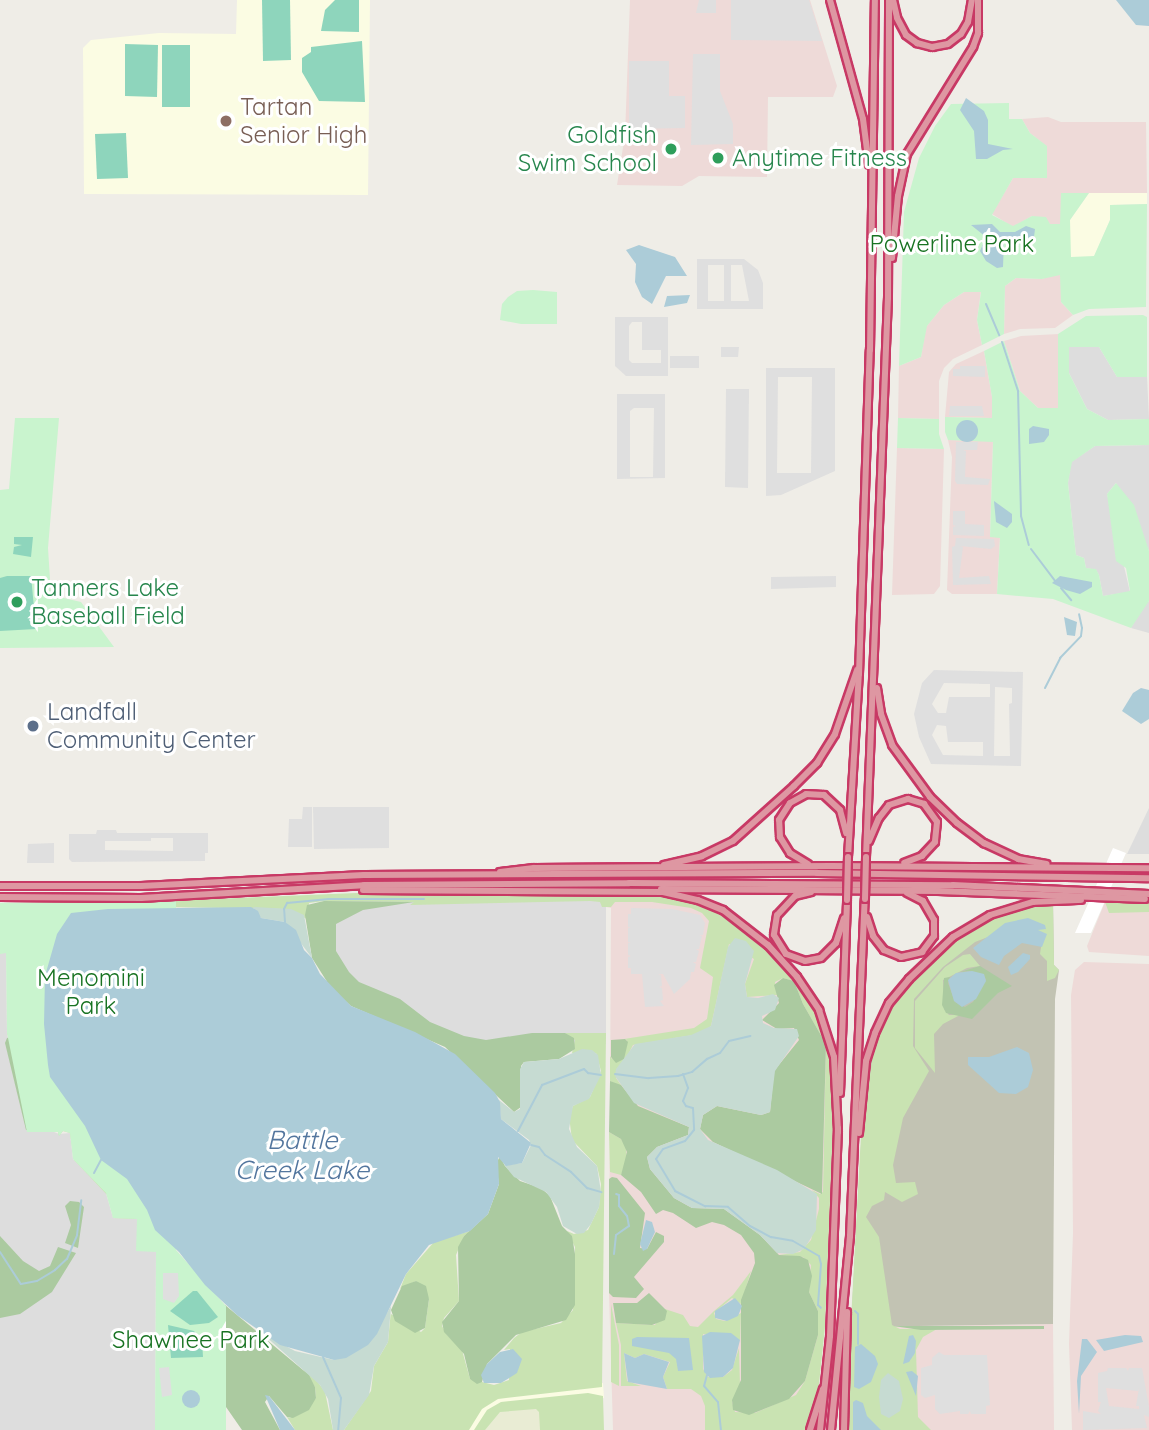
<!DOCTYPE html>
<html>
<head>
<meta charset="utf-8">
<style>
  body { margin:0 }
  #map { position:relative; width:1149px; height:1430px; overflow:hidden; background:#efede7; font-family:Quicksand,sans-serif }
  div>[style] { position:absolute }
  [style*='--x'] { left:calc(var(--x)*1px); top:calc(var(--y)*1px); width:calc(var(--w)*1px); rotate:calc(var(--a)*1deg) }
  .residential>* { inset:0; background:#ddd }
  .commercial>* { inset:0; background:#eedad8 }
  .education>* { inset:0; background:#fbfce3 }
  .construction>* { inset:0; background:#c2c3b3 }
  .farmland>* { inset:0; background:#e9ecd4 }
  .grass>* { inset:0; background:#c9e3b2 }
  .forest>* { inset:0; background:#abcaa0 }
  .wetland>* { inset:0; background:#c6dbd2 }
  .park>* { inset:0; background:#c9f4ce }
  .pitch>* { inset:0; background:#8ed5bc }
  .parking>* { inset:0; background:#dfdfdf }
  .water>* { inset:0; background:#acccd8 }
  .round { border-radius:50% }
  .pier>* { inset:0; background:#fff }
  .stream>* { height:2px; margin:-1px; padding:0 1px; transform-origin:1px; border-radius:1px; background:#acccd8 }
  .roads { filter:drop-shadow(2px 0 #c83965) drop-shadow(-2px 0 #c83965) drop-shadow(0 2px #c83965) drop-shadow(0 -2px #c83965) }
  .highway>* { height:6px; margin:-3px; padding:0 3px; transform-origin:3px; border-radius:3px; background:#de97a2 }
  .bridges { filter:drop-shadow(2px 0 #c83965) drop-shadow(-2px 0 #c83965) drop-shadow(0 2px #c83965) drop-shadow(0 -2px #c83965) }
  .highway-bridge>* { height:6px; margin:-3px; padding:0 3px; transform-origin:3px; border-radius:3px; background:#de97a2 }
  .dots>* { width:19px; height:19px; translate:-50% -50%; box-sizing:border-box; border:4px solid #fff; border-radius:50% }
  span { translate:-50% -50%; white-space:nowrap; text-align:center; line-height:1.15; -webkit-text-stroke:6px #fff; paint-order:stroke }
  .education-label { font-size:24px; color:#785e54 }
  .left { translate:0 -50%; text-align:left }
  .leisure-label { font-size:24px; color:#27864d }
  .right { translate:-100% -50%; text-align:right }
  .park-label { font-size:24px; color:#187322 }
  .service-label { font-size:24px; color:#4e5e75 }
  .water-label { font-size:26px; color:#53769e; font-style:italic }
</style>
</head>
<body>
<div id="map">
  <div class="residential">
    <div style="clip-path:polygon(1069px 347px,1099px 347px,1117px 377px,1147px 377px,1149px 419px,1108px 420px,1087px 409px,1069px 373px)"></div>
    <div style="clip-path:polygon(1149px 445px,1149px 551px,1116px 483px,1107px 494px,1130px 592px,1103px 596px,1099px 575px,1096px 570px,1086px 568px,1084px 558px,1076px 555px,1068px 483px,1071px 462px,1095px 446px)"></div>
    <div style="clip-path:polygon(1149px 601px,1149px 633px,1131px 628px,1143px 606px)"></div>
    <div style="clip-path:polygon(1149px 808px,1149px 854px,1127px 854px)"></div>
    <div style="clip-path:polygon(327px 894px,606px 895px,606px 1044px,477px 1043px,364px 1000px,327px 958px)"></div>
    <div style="clip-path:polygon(6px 952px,7px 1033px,24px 1120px,59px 1134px,70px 1133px,73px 1159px,106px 1193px,113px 1218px,137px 1219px,156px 1252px,155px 1430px,0 1430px,0 954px)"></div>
  </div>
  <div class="commercial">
    <div style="clip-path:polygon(630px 0,810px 0,837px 86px,833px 97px,768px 97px,767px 177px,699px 176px,682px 186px,617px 185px,625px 135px)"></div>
    <div style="clip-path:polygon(1048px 117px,1061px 122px,1146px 122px,1147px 193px,1061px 193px,1061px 224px,1050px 224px,1032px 216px,1013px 227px,992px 214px,1013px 178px,1046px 178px,1046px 146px,1030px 133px,1022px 119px)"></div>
    <div style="clip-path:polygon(1054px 275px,1061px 275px,1061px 302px,1073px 315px,1055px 328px,1020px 329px,1004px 334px,1005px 286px,1016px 278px,1042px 279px)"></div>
    <div style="clip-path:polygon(981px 291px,977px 320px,982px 345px,953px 359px,944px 368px,939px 381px,939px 419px,898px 418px,899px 366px,921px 357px,926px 327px,944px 305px,964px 292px)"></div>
    <div style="clip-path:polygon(1059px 334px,1058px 408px,1038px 408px,1020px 391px,1004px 341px,1021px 336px)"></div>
    <div style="clip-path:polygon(984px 351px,992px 397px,992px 418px,945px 417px,949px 372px,956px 364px)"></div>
    <div style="clip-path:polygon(948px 440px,993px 441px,990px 536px,1000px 537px,997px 594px,952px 594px,947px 590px,952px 457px)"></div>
    <div style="clip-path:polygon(897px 448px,944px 449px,940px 586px,934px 594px,892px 595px)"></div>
    <div style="clip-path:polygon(606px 895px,681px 898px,793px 974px,828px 1039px,834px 1108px,826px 1305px,818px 1393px,808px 1430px,613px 1430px,609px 1293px,611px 908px,606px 907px)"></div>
    <div style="clip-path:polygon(1105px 902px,1149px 903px,1149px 956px,1089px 952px,1087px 946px)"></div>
    <div style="clip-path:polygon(1084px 962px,1149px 964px,1149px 1430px,1072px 1430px,1069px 1344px,1073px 1233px,1071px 995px,1075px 970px)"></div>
    <div style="clip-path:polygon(1053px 1324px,1054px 1430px,848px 1430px,851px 1327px)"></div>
  </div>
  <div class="education">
    <div style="clip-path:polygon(237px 0,370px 0,368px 195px,84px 194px,83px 48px,91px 40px,159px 33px,236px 34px)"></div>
    <div style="clip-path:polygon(1089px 193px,1147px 193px,1147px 204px,1110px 205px,1110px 220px,1094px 257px,1070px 257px,1070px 220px)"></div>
    <div style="clip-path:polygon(603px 1383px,604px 1398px,479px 1430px,462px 1430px,496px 1394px)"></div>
  </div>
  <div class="construction">
    <div style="clip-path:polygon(1053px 902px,1054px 965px,1059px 970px,1055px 999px,1053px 1324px,851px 1327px,861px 1144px,870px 1060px,947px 945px)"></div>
  </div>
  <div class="farmland">
    <div style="clip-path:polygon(546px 1402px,546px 1430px,479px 1430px,492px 1413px)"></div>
  </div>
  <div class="grass">
    <div style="clip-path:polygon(356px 893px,662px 894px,703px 904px,735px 920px,758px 938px,804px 989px,822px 1023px,832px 1062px,834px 1100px,825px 1327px,818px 1393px,808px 1430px,705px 1430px,705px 1406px,701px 1396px,691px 1389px,667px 1389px,663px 1377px,670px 1362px,644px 1354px,635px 1358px,624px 1353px,627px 1381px,641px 1386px,621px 1386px,621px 1345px,616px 1323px,655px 1325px,665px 1309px,683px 1315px,690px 1326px,698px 1327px,714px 1311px,733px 1295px,751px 1271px,741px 1304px,732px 1298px,714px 1313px,716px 1319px,725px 1321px,741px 1313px,740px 1344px,740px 1340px,703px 1334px,703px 1369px,708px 1377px,723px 1377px,732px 1370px,739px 1348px,740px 1386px,732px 1402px,735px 1412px,755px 1413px,796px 1395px,805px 1381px,818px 1335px,818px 1311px,809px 1292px,811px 1265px,803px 1257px,779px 1255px,800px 1252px,811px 1240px,819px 1209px,819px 1198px,812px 1190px,820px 1194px,823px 1192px,826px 1044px,803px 1004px,794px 981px,783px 978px,775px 982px,777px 995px,747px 997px,745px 984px,754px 959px,729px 944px,711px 1026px,699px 1034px,633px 1045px,616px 1078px,623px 1088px,610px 1081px,610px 1056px,612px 1059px,627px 1040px,624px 1039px,694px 1028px,707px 1019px,713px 977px,700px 968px,709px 921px,702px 913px,691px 908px,652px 902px,615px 902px,611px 907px,602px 907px,600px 902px,590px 901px,410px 905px,414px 902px,324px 901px,309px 903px,307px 919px,286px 909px,164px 907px,147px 1210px,137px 1251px,137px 1219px,113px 1218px,111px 1199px,74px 1160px,70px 1133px,63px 1131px,59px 1136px,58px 1132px,42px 1132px,7px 1033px,19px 945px,0 954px,0 903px,144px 902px)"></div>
    <div style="clip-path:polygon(1053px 902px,1054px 965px,1059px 970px,1055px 978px,1047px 981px,1047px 961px,1040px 954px,1043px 933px,1024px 930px,1001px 932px,975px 942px,943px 967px,914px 999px,913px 1046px,929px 1071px,903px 1118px,893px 1165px,896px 1183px,915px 1182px,918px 1194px,902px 1202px,885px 1192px,884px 1200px,872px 1206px,866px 1217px,879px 1237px,892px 1325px,900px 1329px,937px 1329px,923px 1337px,916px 1350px,918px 1417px,931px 1430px,848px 1430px,849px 1357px,861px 1136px,875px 1041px,889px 1009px,903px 989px,959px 935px,981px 921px,1020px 907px)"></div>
    <div style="clip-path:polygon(1105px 902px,1149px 903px,1149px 912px,1109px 913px)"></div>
    <div style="clip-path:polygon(970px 954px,980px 966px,967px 968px,943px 980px,944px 1009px,949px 1015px,960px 1015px,943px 1024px,934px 1034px,935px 1073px,915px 1048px,915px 1001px,945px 967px,963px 955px)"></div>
    <div style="clip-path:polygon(565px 1033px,606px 1033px,602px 1387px,498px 1399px,482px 1409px,469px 1430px,344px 1430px,371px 1391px,374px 1366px,388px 1342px,391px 1310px,391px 1314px,421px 1332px,425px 1328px,429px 1299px,416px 1281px,400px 1289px,406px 1274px,434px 1242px,470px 1231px,464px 1236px,456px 1255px,459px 1301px,444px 1318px,442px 1326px,447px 1335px,462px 1350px,470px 1379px,494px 1385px,509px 1380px,510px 1349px,504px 1350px,514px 1338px,522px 1332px,561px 1323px,573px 1310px,575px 1247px,567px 1231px,574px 1234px,588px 1230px,599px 1207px,601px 1184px,597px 1166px,572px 1140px,569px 1116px,573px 1106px,590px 1097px,601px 1071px,596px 1053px,572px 1053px,575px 1040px)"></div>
    <div style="clip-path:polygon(609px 1132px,621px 1139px,626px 1148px,627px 1159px,621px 1175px,610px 1172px)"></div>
    <div style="clip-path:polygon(611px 1304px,619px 1345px,619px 1386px,611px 1382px)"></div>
    <div style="clip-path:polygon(302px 1368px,315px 1378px,325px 1392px,333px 1430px,295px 1430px,287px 1417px,290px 1418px,316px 1398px,315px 1387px)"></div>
    <div style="clip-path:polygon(588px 1393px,603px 1396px,604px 1430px,540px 1430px,539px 1412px,536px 1409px,500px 1412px,485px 1430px,474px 1430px,487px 1410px,501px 1402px)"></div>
  </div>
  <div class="forest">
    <div style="clip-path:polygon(324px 901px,414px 902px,363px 910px,336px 924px,336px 951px,349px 972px,359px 982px,400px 999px,430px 1022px,464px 1036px,486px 1040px,532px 1033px,565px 1033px,574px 1038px,575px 1049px,559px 1059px,524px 1062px,521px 1066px,521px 1107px,514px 1112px,445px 1047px,351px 1006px,331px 988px,312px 958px,305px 915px,307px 905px)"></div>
    <div style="clip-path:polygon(980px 966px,1012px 986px,998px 993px,972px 1019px,946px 1013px,942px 1005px,944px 978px,950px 977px,948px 983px,955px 1002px,965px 1007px,973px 1002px,986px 979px,970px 971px,960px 972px)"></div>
    <div style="clip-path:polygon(783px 978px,794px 981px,803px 1004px,826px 1044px,822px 1194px,713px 1142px,700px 1129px,703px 1115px,717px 1106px,761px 1115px,770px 1112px,774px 1071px,799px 1040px,794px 1028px,777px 1029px,762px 1020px,779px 1003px,774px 985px)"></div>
    <div style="clip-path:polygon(11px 1037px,44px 1131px,26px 1130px,5px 1043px,7px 1038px)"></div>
    <div style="clip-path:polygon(625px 1039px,628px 1042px,624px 1059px,616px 1063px,611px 1057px,611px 1040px)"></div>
    <div style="clip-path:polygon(610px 1081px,621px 1085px,638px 1106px,689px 1127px,688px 1135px,657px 1147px,647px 1157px,650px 1169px,674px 1198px,692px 1208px,724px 1209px,760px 1235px,779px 1255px,800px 1256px,808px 1260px,812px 1276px,809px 1292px,818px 1311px,818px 1335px,805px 1381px,789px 1399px,749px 1415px,733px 1410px,732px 1400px,741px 1380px,741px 1300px,755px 1263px,754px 1253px,741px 1235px,724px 1225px,712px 1222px,696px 1228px,673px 1213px,663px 1210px,656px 1214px,641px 1192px,621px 1175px,627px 1152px,621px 1139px,609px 1132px)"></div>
    <div style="clip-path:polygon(500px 1156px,505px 1166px,520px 1181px,541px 1188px,550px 1196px,562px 1226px,572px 1236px,575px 1254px,575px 1305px,566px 1320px,516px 1335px,487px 1364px,482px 1382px,477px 1384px,470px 1379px,464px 1354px,444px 1332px,442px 1322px,459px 1301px,458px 1247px,464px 1236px,488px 1214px,499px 1184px,496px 1164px)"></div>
    <div style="clip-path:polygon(612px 1177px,617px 1178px,645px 1213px,640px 1248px,647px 1249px,656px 1232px,664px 1236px,664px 1242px,634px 1277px,644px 1289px,636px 1298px,613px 1297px,609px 1293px,609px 1179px)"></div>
    <div style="clip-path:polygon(70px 1201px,79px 1202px,84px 1207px,78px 1248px,65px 1243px,71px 1225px,65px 1206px)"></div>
    <div style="clip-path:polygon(0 1236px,23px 1261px,39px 1271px,50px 1266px,58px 1247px,76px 1253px,52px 1292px,20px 1314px,0 1318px)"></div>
    <div style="clip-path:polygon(416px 1281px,426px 1286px,429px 1299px,425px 1328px,415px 1333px,395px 1321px,391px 1310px,402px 1286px)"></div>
    <div style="clip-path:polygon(649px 1293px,667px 1311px,665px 1320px,652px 1325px,616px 1323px,613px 1303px,637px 1303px)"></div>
    <div style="clip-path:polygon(225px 1305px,309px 1375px,315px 1387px,316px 1398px,309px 1410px,293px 1418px,287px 1417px,269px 1396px,265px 1402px,280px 1430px,242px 1430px,226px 1407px)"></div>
    <div style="clip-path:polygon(893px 1326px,1044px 1326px,1044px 1329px,921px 1330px)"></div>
  </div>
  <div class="wetland">
    <div style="clip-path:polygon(253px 907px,291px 909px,304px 915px,312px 958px,285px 922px,261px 918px)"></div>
    <div style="clip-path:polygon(735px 938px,746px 941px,754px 951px,745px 984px,747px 997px,758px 998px,773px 994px,779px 998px,775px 1010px,762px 1016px,763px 1023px,774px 1028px,797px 1029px,799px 1036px,775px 1071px,770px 1112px,761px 1115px,717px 1106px,703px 1115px,700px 1129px,708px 1140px,777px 1170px,817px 1194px,816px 1230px,804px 1249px,793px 1254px,777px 1253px,760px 1235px,724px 1209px,692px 1208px,674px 1198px,650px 1169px,647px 1157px,657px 1147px,688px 1135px,689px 1127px,634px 1103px,615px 1076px,616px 1069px,635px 1044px,691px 1035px,711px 1026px,728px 947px)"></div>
    <div style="clip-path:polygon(582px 1049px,592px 1050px,598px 1055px,601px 1075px,589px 1099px,573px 1106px,569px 1129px,577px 1147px,597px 1166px,601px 1192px,599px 1207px,591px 1224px,584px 1233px,577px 1234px,563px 1226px,557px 1207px,546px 1192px,514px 1177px,505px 1166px,502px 1161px,505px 1165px,522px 1163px,531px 1145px,529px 1140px,501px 1119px,499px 1100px,514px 1112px,520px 1109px,520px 1069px,524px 1062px,559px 1059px)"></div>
    <div style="clip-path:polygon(391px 1306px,388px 1342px,374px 1366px,369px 1395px,344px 1430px,333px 1430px,328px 1399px,320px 1385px,263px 1334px,295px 1351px,334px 1360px,384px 1318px)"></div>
    <div style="clip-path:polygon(888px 1373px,899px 1381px,903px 1399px,900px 1411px,889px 1418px,881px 1414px,879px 1397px,881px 1380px)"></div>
  </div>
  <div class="park">
    <div style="clip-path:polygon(1009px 103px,1009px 119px,1022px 119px,1030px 133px,1047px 146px,1047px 178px,1013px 178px,992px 215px,1013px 226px,1032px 216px,1046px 217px,1050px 224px,1060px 224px,1061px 193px,1089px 193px,1070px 220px,1071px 257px,1094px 256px,1110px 220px,1110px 205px,1147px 204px,1146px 307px,1089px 309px,1073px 315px,1061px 302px,1060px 275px,1042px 279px,1016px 278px,1005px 286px,1004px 334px,982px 345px,977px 320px,981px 292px,964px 292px,944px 305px,927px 326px,921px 357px,899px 366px,904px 212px,919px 158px,935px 126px,951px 104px)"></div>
    <div style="clip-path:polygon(533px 290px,557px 292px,557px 324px,521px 324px,500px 320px,502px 304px,508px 297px,517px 291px)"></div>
    <div style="clip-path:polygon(1086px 316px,1143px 315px,1147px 317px,1147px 377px,1117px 377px,1099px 347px,1069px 347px,1069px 373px,1087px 409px,1108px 420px,1149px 419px,1149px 445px,1095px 446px,1072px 462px,1068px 483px,1076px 555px,1084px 558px,1086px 568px,1096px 569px,1099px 575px,1103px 596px,1130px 591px,1126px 568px,1116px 561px,1107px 494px,1116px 483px,1134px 505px,1149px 551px,1149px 601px,1131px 628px,1053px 599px,997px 594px,1000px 538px,990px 537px,993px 442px,948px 440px,945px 432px,945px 417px,992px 418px,992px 397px,984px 351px,1004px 341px,1020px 391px,1038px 408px,1058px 408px,1058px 334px)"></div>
    <div style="clip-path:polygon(15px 418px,59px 418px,48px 548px,51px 595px,81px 602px,114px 647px,0 648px,0 490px,9px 489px)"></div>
    <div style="clip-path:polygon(898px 418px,939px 419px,939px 434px,944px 449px,897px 448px)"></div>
    <div style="clip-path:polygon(176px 901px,176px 1250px,226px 1306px,226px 1430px,155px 1430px,156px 1252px,136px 1251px,137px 1219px,113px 1218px,106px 1193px,73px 1159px,70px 1133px,63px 1131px,59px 1136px,58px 1132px,27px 1132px,7px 1033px,6px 953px,0 954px,0 903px)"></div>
  </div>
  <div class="pitch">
    <div style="clip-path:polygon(262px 0,290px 0,291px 60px,263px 61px)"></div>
    <div style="clip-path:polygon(335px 0,359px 0,359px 32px,321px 31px,325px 10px)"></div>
    <div style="clip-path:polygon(362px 41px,365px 102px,319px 101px,302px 72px,302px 58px,311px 52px,311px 47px)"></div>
    <div style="clip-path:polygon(125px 44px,158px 45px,157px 97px,125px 96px)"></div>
    <div style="clip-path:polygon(162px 45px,190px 45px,190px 107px,162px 107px)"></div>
    <div style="clip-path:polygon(126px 133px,128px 178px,97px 179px,95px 134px)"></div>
    <div style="clip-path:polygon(14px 537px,33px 537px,31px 557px,13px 554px,14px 547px,22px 545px,14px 544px)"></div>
    <div style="clip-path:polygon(7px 576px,31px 576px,36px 629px,0 631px,0 578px)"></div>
    <div style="clip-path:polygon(193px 1291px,197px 1291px,218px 1317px,209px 1323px,190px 1325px,170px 1311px)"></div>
    <div style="clip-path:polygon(168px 1325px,194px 1331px,202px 1342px,203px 1357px,171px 1358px)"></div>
  </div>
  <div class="parking">
    <div style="clip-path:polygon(699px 0,716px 0,716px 13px,696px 13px)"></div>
    <div style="clip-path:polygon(731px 0,809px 0,822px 41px,731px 40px)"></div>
    <div style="clip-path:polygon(693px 54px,720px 54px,720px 91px,733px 124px,733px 144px,691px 145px)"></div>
    <div style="clip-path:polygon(629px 61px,669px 61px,669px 96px,685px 96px,685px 128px,629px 129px)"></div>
    <div style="clip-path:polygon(evenodd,697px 259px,744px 259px,758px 270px,763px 283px,763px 309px,697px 309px,697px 259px,708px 265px,724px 265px,724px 301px,708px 301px,708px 265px,697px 259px,731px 265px,742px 265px,749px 301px,731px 301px,731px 265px)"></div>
    <div style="clip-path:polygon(evenodd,615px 317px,668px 317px,668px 376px,626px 376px,615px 366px,615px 317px,632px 322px,642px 322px,642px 350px,661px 350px,661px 363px,632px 363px,629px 360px,629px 326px,632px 322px)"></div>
    <div style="clip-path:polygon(721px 347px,739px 347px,738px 357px,721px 357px)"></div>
    <div style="clip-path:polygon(670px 356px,699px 356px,699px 368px,670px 368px)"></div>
    <div style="clip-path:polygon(960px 366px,985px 366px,985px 377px,953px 376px,953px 369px,960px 369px)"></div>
    <div style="clip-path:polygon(evenodd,766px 368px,835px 368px,835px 471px,781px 495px,766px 496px,766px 368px,778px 377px,812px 377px,811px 473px,777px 473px,778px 377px)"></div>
    <div style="clip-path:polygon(726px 389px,749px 389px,748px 488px,725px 487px)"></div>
    <div style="clip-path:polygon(evenodd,617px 394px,665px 394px,665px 478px,617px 479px,617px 394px,634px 408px,654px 408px,653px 477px,630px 477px,630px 411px,634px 408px)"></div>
    <div style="clip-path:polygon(950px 406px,982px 406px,984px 416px,949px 416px)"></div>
    <div style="clip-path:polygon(956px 442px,978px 442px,977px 450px,963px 450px,966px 451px,965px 477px,990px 479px,988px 485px,957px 484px,955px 481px)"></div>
    <div style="clip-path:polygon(953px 511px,965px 511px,965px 524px,984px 525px,984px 536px,953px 535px,953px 527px,956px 526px,953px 525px)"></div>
    <div style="clip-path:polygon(956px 538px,994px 539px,995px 546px,991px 549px,960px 546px,963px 547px,959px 578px,989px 576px,991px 584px,953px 585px,952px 547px,955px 546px)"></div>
    <div style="clip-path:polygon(836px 576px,836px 587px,771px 589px,771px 577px)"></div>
    <div style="clip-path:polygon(evenodd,934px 670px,1023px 672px,1021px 766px,931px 764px,919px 737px,914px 714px,922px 683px,934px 670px,944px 683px,990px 684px,990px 697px,949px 697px,946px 713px,938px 713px,932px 704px,944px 683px,934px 670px,995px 687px,1012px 688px,1012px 703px,1009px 704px,1010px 756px,994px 756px,995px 687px,934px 670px,937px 725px,946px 726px,948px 742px,983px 742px,983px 756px,943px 755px,932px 735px,937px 725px)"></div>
    <div style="clip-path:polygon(303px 807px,312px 807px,312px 847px,288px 847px,289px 819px,302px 819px)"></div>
    <div style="clip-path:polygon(313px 807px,389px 807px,389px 848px,314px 849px)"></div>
    <div style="clip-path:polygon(evenodd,97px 830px,116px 830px,117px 833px,208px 833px,208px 853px,205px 853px,205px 861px,72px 862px,69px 859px,69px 834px,96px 834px,97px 830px,151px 838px,173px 838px,173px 851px,105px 850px,105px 841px,151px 841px,151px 838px)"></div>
    <div style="clip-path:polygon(54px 843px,54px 863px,27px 863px,28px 844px)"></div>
    <div style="clip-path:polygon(631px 908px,672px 909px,700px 915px,705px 923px,703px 935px,699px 935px,702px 936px,699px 949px,696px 949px,699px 951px,696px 962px,693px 962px,696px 964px,694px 972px,691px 972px,690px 979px,674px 994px,663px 974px,658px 974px,661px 975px,662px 986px,659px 987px,662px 988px,663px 1000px,660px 1001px,664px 1006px,645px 1007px,642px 974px,631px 974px,631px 968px,628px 968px,628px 957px,631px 956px,628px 955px,628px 943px,631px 943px,628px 942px,628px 928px,631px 928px,628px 927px,628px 914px,631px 914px)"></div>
    <div style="clip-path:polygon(163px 1273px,178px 1273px,179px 1296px,174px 1303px,163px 1299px)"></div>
    <div style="clip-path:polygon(939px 1352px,944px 1355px,987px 1355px,990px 1405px,986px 1406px,986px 1414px,971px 1414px,970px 1411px,968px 1414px,960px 1414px,960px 1411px,940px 1414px,935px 1409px,935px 1395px,925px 1398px,921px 1395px,921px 1368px,932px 1365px,932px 1358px)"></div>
    <div style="clip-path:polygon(169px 1367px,172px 1395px,162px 1397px,159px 1368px)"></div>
    <div style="clip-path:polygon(evenodd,1108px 1368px,1126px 1368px,1128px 1371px,1129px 1368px,1142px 1368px,1149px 1407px,1149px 1417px,1144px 1415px,1147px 1428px,1083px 1430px,1083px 1411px,1101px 1414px,1098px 1411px,1101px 1402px,1098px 1402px,1098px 1373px,1107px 1371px,1108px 1368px,1106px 1388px,1138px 1391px,1139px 1388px,1136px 1406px,1139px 1406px,1139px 1409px,1109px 1406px,1106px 1388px)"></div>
  </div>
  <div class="water">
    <div style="clip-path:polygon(1116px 0,1149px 0,1149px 26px,1136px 25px)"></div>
    <div style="clip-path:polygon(966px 98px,984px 111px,988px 120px,988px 144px,1013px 149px,1003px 150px,987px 159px,976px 159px,974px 131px,960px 110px)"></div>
    <div style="clip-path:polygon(992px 224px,1000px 232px,1015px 232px,1026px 226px,1035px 229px,1034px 237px,1004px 240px,1003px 267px,997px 268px,986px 261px,980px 251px,986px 237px,971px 225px)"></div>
    <div style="clip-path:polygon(639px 245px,675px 257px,687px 276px,666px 276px,652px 304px,642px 297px,635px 282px,636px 264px,626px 250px)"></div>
    <div style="clip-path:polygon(690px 295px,687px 303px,664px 307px,667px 296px)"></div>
    <div class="round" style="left:956px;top:420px;width:22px;height:22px"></div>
    <div style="clip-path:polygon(1033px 426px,1049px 429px,1049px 435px,1044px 442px,1029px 444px,1029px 429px)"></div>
    <div style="clip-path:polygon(994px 501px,1012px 514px,1012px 522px,1007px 528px,996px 522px)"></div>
    <div style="clip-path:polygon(1060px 576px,1092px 582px,1092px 587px,1080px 594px,1066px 590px,1052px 583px)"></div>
    <div style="clip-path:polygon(1064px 617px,1077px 622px,1075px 636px,1067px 635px)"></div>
    <div style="clip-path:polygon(1141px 688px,1149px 690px,1149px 719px,1141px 724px,1122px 711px,1133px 693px)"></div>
    <div style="clip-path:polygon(251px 907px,258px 911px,261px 918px,285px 922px,296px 930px,304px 950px,312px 958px,320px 974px,351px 1006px,415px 1032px,455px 1054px,495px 1093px,500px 1102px,501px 1119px,531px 1143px,522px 1163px,506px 1166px,498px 1157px,499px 1184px,488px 1214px,470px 1231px,429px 1245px,406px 1274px,377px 1334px,368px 1345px,346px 1358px,334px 1360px,280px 1345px,237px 1315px,205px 1285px,179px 1252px,155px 1230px,147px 1210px,127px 1179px,101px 1160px,85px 1126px,50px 1077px,48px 1065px,44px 1024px,45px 976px,57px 934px,71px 913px,108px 909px)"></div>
    <div style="clip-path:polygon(1028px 918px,1045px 925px,1046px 929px,1038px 930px,1047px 934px,1042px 947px,1022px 943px,1004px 956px,999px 965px,981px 957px,973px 948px,1005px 923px)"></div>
    <div style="clip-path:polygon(1023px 953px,1030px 955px,1030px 959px,1018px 972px,1011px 975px,1008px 967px)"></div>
    <div style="clip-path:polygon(972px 971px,984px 974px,986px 981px,976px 999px,962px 1007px,954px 1001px,948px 980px,956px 973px)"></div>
    <div style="clip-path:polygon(1017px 1047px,1029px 1053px,1033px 1070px,1028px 1087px,1016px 1094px,999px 1093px,968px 1065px,968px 1057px,989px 1057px)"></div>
    <div style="clip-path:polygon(646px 1220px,652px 1222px,655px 1232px,647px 1249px,643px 1251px,640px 1244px)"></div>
    <div style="clip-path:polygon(735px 1298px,742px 1306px,738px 1316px,727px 1321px,715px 1318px,715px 1311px)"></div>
    <div style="clip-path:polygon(710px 1332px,731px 1333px,740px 1340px,733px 1368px,723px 1377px,710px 1378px,704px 1372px,702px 1336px)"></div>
    <div style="clip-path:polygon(913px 1335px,916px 1341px,915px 1353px,909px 1362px,903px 1364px,909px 1336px)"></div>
    <div style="clip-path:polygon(1125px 1335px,1141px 1336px,1143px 1342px,1104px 1351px,1096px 1340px)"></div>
    <div style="clip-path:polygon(637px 1337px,689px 1338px,693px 1370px,678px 1371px,676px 1359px,669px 1353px,632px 1346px,632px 1339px)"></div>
    <div style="clip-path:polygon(1082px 1339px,1087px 1339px,1097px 1352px,1081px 1376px,1079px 1414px,1077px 1381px)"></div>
    <div style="clip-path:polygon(861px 1344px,875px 1356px,878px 1364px,871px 1382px,859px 1389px,854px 1387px,855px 1347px)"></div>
    <div style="clip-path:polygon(513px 1349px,522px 1359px,517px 1373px,501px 1383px,484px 1383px,481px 1375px,487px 1364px,500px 1352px)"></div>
    <div style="clip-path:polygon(624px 1353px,635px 1358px,644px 1354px,669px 1362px,663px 1377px,667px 1389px,628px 1382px)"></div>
    <div style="clip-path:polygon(912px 1371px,918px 1376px,916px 1396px,906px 1372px)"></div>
    <div class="round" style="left:182px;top:1390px;width:18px;height:18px"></div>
    <div style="clip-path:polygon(265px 1395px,269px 1396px,295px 1430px,280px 1430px)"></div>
    <div style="clip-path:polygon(856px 1400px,863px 1403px,867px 1416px,881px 1430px,853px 1430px,853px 1402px)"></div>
  </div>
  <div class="pier">
    <div style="clip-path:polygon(1113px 848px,1126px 853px,1091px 933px,1075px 933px)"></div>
  </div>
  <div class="stream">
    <div style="--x:986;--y:304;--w:34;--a:67"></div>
    <div style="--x:1002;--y:342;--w:52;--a:71.9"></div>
    <div style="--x:1018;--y:391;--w:125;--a:88.6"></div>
    <div style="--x:1021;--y:516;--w:30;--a:75"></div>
    <div style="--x:1031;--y:549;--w:40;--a:53"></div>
    <div style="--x:1061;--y:588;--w:16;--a:50"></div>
    <div style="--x:1045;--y:688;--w:34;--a:-63"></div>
    <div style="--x:1060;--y:658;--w:30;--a:-46"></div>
    <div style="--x:1081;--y:636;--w:8;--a:-83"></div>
    <div style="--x:1082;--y:628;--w:14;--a:-102"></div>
    <div style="--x:285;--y:922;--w:13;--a:-94"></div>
    <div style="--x:284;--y:909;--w:7;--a:-63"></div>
    <div style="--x:287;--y:903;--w:42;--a:-5.4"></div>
    <div style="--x:329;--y:899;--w:95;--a:0"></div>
    <div style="--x:615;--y:1074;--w:34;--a:7"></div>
    <div style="--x:649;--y:1078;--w:29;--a:-4"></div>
    <div style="--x:678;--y:1076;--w:15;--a:-16"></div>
    <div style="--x:692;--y:1072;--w:20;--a:-41"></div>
    <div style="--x:707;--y:1059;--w:14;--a:-25"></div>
    <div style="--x:720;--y:1053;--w:15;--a:-53"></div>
    <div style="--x:729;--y:1041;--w:22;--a:-13"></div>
    <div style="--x:683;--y:1074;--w:15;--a:70"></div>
    <div style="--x:688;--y:1088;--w:14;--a:111"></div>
    <div style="--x:683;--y:1101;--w:6;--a:59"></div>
    <div style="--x:686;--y:1106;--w:7;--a:16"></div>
    <div style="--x:693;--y:1108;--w:22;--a:87"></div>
    <div style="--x:694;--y:1130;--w:14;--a:129"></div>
    <div style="--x:685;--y:1141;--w:23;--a:160"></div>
    <div style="--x:663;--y:1149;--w:12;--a:125"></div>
    <div style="--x:656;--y:1159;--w:37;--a:59"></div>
    <div style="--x:675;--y:1191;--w:34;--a:27"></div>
    <div style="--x:705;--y:1206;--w:23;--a:2"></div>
    <div style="--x:728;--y:1207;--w:29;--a:41"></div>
    <div style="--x:750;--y:1226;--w:24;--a:28"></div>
    <div style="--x:771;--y:1237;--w:22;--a:10"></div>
    <div style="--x:793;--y:1241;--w:30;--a:30"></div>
    <div style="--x:819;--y:1256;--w:8;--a:76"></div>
    <div style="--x:821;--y:1264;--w:41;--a:94.2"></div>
    <div style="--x:818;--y:1305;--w:4;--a:45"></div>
    <div style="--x:518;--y:1131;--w:52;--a:-62.4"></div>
    <div style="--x:542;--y:1085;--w:45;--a:-20.9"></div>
    <div style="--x:584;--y:1069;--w:6;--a:45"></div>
    <div style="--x:588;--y:1073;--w:13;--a:9"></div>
    <div style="--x:531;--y:1145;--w:8;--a:14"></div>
    <div style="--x:539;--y:1147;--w:10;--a:53"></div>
    <div style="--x:545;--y:1155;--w:31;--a:33"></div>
    <div style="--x:571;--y:1172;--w:23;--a:45"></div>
    <div style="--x:587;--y:1188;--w:15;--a:16"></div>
    <div style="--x:94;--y:1173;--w:15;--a:-62"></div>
    <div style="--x:0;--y:1252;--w:38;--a:57"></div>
    <div style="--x:21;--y:1284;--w:16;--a:-11"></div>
    <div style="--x:37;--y:1281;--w:21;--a:-31"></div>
    <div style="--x:55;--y:1270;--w:16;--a:-43"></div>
    <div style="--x:67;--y:1259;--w:26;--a:-67"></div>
    <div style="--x:77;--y:1235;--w:35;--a:-83"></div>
    <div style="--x:614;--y:1254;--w:19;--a:-84"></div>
    <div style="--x:616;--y:1235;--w:16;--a:-35"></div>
    <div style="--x:629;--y:1226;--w:10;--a:-101"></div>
    <div style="--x:627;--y:1216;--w:13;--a:-129"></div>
    <div style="--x:619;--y:1206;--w:11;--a:-90"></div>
    <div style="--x:619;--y:1195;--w:3;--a:-162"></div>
    <div style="--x:855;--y:1311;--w:4;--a:45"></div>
    <div style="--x:858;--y:1314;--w:30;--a:90"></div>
    <div style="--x:323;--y:1357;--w:45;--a:66.3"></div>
    <div style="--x:341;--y:1398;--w:32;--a:95"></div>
    <div style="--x:707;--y:1375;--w:11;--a:105"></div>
    <div style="--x:704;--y:1386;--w:21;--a:49"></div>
    <div style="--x:718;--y:1402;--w:28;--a:84"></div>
  </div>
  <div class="roads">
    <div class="highway">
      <div style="--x:830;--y:0;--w:123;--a:74.5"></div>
      <div style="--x:863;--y:119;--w:46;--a:82.6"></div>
      <div style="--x:893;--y:0;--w:18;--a:77"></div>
      <div style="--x:897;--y:18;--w:19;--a:62"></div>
      <div style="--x:906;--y:35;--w:14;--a:36"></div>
      <div style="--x:917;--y:43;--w:16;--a:15"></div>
      <div style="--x:932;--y:47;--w:16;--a:-11"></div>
      <div style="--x:948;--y:44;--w:16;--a:-38"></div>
      <div style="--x:961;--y:34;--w:14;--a:-60"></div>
      <div style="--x:968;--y:22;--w:22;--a:-80"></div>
      <div style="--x:892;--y:258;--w:62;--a:-84.5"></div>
      <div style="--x:898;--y:196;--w:43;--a:-77.9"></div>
      <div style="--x:907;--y:154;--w:126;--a:-58.3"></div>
      <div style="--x:973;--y:47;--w:15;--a:-70"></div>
      <div style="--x:978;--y:33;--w:33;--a:-90"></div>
      <div style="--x:877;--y:688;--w:26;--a:81"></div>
      <div style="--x:881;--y:714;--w:33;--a:70"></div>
      <div style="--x:892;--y:745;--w:64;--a:53.8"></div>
      <div style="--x:930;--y:797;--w:37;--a:44"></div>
      <div style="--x:957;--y:823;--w:34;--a:37"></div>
      <div style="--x:984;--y:843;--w:38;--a:25"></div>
      <div style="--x:1018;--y:859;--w:29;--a:10"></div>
      <div style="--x:869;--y:841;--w:25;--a:-67"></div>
      <div style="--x:879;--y:818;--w:16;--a:-52"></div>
      <div style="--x:889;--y:805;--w:20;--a:-18"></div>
      <div style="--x:908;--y:799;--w:17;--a:17"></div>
      <div style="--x:924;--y:804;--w:22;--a:54"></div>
      <div style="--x:937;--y:822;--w:20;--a:96"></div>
      <div style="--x:935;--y:842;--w:19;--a:133"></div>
      <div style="--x:922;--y:856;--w:19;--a:159"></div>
      <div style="--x:848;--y:857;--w:183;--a:-86.6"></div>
      <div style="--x:859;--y:674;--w:324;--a:-88.1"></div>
      <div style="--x:870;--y:350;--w:350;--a:-89.2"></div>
      <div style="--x:866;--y:857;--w:559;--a:-87.75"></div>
      <div style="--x:888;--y:298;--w:298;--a:-89.8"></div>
      <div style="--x:808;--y:864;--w:21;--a:-149"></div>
      <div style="--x:790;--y:853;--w:19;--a:-122"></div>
      <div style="--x:780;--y:837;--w:17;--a:-93"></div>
      <div style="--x:779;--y:820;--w:20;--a:-57"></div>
      <div style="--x:790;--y:803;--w:18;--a:-29"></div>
      <div style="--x:806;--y:794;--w:18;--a:3"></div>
      <div style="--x:824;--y:795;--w:22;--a:43"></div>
      <div style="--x:840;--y:810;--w:24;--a:75"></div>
      <div style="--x:664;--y:865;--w:39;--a:-13"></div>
      <div style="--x:702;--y:856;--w:34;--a:-26"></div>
      <div style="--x:733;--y:841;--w:82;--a:-42"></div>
      <div style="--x:794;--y:786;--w:33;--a:-45"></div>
      <div style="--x:817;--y:763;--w:34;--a:-58"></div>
      <div style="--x:835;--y:734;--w:68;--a:-71"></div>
      <div style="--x:500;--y:872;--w:34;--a:-7"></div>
      <div style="--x:534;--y:868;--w:296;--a:-0.4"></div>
      <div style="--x:830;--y:866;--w:319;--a:0.4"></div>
      <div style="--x:0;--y:886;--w:141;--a:0"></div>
      <div style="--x:141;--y:886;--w:223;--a:-2.8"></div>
      <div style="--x:364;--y:875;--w:453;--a:-0.3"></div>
      <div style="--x:817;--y:873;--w:332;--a:0.9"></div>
      <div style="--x:661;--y:889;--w:277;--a:0.4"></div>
      <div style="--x:938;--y:891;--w:207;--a:2.2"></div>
      <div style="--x:363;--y:890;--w:300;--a:0.4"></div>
      <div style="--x:663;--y:892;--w:36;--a:13"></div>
      <div style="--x:698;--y:900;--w:27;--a:22"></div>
      <div style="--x:723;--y:910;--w:57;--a:37.9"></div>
      <div style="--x:768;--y:945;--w:43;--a:47.8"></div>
      <div style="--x:797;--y:977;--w:40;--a:56"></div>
      <div style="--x:819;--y:1010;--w:49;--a:72.3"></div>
      <div style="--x:834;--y:1057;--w:75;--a:86.9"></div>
      <div style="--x:811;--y:892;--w:16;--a:166"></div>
      <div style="--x:795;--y:896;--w:26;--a:133"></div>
      <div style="--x:777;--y:915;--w:20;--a:99"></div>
      <div style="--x:774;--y:935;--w:22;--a:58"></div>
      <div style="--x:786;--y:954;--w:20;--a:20"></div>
      <div style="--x:805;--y:961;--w:16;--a:-11"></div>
      <div style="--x:821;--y:958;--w:21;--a:-45"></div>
      <div style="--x:836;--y:943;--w:26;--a:-72"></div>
      <div style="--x:0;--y:897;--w:141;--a:0.4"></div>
      <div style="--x:141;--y:898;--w:223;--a:-3.3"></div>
      <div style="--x:364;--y:885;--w:265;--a:-0.4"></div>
      <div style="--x:629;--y:883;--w:324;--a:0.4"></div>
      <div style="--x:953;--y:885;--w:196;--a:2.6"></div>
      <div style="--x:867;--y:917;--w:20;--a:72"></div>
      <div style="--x:873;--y:936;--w:18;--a:52"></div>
      <div style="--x:884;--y:950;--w:18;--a:22"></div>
      <div style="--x:901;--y:957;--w:22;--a:-13"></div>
      <div style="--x:922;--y:952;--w:20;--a:-53"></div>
      <div style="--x:934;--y:936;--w:16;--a:-90"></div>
      <div style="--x:934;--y:920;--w:22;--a:-120"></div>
      <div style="--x:923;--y:901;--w:18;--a:-153"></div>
      <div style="--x:840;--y:1093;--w:193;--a:-87.9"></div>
      <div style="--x:859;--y:1133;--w:72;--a:-84.4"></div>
      <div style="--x:866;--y:1061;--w:29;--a:-72"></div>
      <div style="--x:875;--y:1033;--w:33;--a:-65"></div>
      <div style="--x:889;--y:1003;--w:31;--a:-50"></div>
      <div style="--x:909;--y:979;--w:61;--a:-43.7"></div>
      <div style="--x:953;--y:937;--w:43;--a:-30.7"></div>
      <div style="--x:990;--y:915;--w:45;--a:-16.8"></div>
      <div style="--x:1033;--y:902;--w:48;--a:-2.4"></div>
      <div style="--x:810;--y:1430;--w:43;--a:-72.4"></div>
      <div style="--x:820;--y:1430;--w:95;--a:-83.9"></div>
      <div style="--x:830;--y:1336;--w:208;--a:-87.8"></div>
      <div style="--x:831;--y:1430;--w:195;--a:-84.4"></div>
      <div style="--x:850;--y:1236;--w:337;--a:-87.5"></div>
      <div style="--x:844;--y:1430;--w:118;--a:-88.5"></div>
    </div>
  </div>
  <div class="bridges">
    <div class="highway-bridge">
      <div style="--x:865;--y:899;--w:42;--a:-88.6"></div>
      <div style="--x:847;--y:900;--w:43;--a:-88.7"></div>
    </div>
  </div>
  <div class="dots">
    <div style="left:226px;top:121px;background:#8d6e63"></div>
    <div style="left:671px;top:149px;background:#2e9e5b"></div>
    <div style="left:718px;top:158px;background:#2e9e5b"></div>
    <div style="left:17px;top:602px;background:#2e9e5b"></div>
    <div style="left:33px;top:726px;background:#5c6f8a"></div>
  </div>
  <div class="education-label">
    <span class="left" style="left:240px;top:121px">Tartan<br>Senior High</span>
  </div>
  <div class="leisure-label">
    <span class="right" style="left:657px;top:149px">Goldfish<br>Swim School</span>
    <span class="left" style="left:732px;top:158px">Anytime Fitness</span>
    <span class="left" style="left:31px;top:602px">Tanners Lake<br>Baseball Field</span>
  </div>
  <div class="park-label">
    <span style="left:952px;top:244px">Powerline Park</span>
    <span style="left:91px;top:992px">Menomini<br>Park</span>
    <span style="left:191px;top:1340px">Shawnee Park</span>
  </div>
  <div class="service-label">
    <span class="left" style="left:47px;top:726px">Landfall<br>Community Center</span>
  </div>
  <div class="water-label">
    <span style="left:302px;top:1155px">Battle<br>Creek Lake</span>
  </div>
</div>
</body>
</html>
